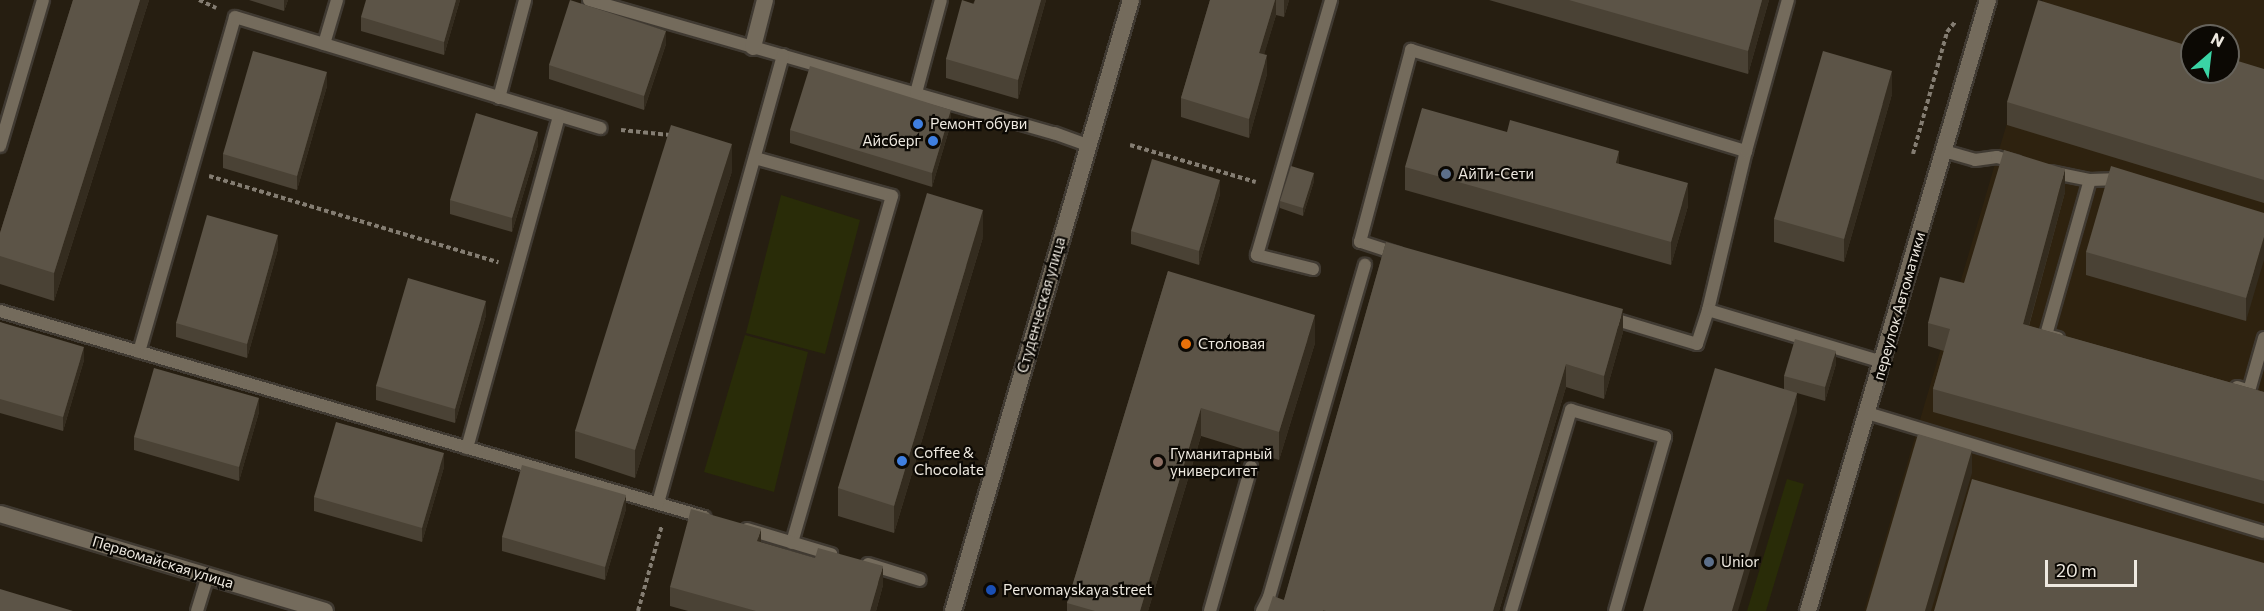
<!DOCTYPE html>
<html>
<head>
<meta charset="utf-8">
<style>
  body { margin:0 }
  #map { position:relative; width:2264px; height:611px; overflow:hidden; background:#261e11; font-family:Commissioner,sans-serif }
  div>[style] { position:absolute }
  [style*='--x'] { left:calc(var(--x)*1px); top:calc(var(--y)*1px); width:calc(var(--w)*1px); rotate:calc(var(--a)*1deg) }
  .built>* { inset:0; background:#2e220f }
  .green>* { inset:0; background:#292c08 }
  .path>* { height:4px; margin-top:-2px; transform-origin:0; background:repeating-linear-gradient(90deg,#847d72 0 4.5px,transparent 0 7.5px) }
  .roads { filter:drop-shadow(2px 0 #403a32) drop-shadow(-2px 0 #403a32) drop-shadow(0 2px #403a32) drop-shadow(0 -2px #403a32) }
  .service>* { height:12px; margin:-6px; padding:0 6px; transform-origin:6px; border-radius:6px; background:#746b5c }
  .minor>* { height:16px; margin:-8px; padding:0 8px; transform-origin:8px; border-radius:8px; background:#746b5c }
  .wall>* { inset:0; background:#4a4235 }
  .shaded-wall>* { inset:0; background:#342c1f }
  .building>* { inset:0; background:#5c5447 }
  .dots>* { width:16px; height:16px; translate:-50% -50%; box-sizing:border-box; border:3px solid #0c0904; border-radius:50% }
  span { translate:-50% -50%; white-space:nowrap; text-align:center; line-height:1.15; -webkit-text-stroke:4.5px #0c0904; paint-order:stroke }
  .poi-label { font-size:15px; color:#eee9e0 }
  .left { translate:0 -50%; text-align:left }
  .right { translate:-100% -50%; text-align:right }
  .street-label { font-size:15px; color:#eee9e0 }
  .north { position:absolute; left:2180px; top:24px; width:60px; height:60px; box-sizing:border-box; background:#0c0904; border:2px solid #66635c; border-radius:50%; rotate:28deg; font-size:16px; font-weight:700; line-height:24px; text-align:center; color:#eee9e0 }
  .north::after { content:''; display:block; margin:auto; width:21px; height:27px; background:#3ad4a5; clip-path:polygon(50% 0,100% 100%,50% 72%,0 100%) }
  .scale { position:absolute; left:2045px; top:560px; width:92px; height:27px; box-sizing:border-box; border:3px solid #eee9e0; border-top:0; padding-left:8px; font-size:18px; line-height:21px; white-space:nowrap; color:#eee9e0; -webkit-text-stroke:4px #0c0904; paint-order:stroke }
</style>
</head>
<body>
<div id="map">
  <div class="built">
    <div style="clip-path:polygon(evenodd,2043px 0,2264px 0,2264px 611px,1864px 611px,2043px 0,2192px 36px,2228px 36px,2228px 72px,2192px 72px,2192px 36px)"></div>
  </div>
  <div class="green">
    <div style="clip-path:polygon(781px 195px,860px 220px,825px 354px,746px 333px)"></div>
    <div style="clip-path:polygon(745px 335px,808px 352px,774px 492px,704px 472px)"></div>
    <div style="clip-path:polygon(1787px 479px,1804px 484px,1766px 611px,1747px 611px)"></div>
  </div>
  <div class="path">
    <div style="--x:199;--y:0;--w:19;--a:25"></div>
    <div style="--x:621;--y:130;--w:49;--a:5.8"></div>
    <div style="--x:1130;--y:145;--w:131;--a:16.4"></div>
    <div style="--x:1913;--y:154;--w:127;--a:-74.4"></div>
    <div style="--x:1947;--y:32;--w:14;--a:-51"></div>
    <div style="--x:209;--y:176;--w:302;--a:16.6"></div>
    <div style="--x:638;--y:611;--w:89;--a:-74.4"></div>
  </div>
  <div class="roads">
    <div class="service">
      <div style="--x:589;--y:0;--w:484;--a:16"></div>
      <div style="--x:1054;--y:133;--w:35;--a:20"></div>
      <div style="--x:324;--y:44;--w:46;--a:-73.5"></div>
      <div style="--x:916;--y:93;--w:96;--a:-75"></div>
      <div style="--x:499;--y:98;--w:101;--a:-75.1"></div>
      <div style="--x:0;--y:146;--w:152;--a:-73.6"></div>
      <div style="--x:1944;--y:151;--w:32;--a:16"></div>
      <div style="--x:1975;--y:160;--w:22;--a:-8"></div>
      <div style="--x:1997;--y:157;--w:20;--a:15"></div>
      <div style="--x:755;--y:158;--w:142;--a:15.5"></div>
      <div style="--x:892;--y:196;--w:361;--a:106.1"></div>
      <div style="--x:2050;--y:172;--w:41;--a:11.3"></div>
      <div style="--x:2090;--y:180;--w:31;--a:-2"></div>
      <div style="--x:1398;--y:254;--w:40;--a:-162"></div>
      <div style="--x:1360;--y:242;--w:199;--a:-75.1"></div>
      <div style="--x:1411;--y:50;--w:350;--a:16.8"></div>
      <div style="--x:1313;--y:269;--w:58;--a:-166"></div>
      <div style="--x:1257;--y:255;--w:266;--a:-73.8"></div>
      <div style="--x:1708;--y:310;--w:163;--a:-76.6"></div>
      <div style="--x:1746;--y:151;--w:157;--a:-74.5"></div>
      <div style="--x:0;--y:311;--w:734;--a:16.31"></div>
      <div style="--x:1607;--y:317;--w:94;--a:16.7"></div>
      <div style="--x:1697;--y:344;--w:36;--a:-72"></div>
      <div style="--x:1708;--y:310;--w:182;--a:16.6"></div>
      <div style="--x:2058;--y:338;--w:12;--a:-166"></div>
      <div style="--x:2046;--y:335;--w:161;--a:-74.2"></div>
      <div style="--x:139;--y:352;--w:348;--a:-74"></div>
      <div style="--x:235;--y:17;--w:382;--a:16.9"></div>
      <div style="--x:2237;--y:387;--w:13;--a:18"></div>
      <div style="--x:2249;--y:391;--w:55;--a:-74.2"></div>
      <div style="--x:1867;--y:413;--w:414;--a:16.7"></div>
      <div style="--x:467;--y:448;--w:345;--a:-74.5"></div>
      <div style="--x:658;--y:503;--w:465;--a:-74.4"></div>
      <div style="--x:747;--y:529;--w:88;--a:16.6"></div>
      <div style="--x:868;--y:564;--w:54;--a:17.1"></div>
      <div style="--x:197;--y:611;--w:38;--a:-73"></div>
      <div style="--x:1210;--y:611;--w:150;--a:-74.1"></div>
      <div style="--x:1262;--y:611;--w:16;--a:-63"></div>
      <div style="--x:1269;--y:597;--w:346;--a:-73.9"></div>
      <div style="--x:1511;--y:611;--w:210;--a:-73.4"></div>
      <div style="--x:1571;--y:410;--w:98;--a:16"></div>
      <div style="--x:1665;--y:437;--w:181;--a:106"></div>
    </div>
    <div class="minor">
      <div style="--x:753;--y:47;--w:49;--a:-75.7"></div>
      <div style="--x:0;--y:514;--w:339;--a:16.6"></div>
      <div style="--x:953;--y:611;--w:636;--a:-73.76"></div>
      <div style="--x:1808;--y:611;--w:637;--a:-73.59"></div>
    </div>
  </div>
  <div class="wall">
    <div style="clip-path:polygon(73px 0,149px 0,54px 301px,0 284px,0 233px)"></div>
    <div style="clip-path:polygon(249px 0,288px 0,284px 11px)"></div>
    <div style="clip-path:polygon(460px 0,444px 55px,361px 31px,361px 17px)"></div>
    <div style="clip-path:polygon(975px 0,1046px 0,1018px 99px,946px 78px,946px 59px)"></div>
    <div style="clip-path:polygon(1210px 0,1289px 0,1284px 17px,1276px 15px,1264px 54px,1267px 74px,1249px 138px,1181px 117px,1181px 98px)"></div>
    <div style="clip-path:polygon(1489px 0,1769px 0,1748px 74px)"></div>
    <div style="clip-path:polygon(666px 44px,644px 110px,549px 79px,549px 65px)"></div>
    <div style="clip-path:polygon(2264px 69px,2264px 203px,2007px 125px,2007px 102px)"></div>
    <div style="clip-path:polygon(327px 86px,297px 190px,223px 168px,223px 154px)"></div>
    <div style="clip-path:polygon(1892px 94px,1844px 262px,1774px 242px,1774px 219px)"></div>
    <div style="clip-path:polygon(951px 123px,932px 187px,790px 143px,790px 130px)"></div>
    <div style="clip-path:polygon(538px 145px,512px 232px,450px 214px,450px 200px)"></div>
    <div style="clip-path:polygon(1619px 164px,1688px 206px,1671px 265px,1405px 190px,1405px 167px)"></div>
    <div style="clip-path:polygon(732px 171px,635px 478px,575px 458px,575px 431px)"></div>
    <div style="clip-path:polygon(1314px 181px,1303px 216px,1280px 208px,1280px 201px)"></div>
    <div style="clip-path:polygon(2065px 192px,2029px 326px,2264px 392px,2264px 504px,1933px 412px,1933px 389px,1944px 351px,1928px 346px,1928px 323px,1964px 283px)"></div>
    <div style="clip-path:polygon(1220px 194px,1199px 265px,1131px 244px,1131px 231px)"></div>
    <div style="clip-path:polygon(2264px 213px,2246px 321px,2086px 275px,2086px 252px)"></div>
    <div style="clip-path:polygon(983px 237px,894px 533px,838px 516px,838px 488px)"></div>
    <div style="clip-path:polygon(1386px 242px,1623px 332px,1604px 399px,1566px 387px,1499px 611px,1268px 611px,1284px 600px)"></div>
    <div style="clip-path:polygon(278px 249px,247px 358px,176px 337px,176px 323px)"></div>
    <div style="clip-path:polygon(1168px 271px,1315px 343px,1279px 460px,1201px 436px,1148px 611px,1067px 611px,1067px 603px)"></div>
    <div style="clip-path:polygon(486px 315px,455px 423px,376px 400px,376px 386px)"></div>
    <div style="clip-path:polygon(0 322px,84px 360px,63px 431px,0 413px)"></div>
    <div style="clip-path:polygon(1836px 364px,1825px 401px,1797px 393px,1797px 412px,1784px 389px,1784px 376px)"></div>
    <div style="clip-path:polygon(259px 412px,239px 481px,134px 450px,134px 437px)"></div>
    <div style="clip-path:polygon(444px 467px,422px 542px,314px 511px,314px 497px)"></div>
    <div style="clip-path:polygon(626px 509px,605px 580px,502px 551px,502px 537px)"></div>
    <div style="clip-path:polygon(761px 543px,883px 585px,876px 611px,688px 611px,670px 606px,670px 587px)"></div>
  </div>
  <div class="shaded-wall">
    <div style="clip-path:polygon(140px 0,149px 0,54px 301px,54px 273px)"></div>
    <div style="clip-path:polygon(284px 0,288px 0,284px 11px)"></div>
    <div style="clip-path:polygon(456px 0,460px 0,444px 55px,444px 42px)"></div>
    <div style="clip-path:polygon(1041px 0,1046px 0,1018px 99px,1018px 80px)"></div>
    <div style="clip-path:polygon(1275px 0,1276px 0,1276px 15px,1259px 72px,1259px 53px)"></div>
    <div style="clip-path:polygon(1284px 0,1289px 0,1284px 17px)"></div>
    <div style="clip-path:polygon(1762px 0,1769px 0,1748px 74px,1748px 51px)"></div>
    <div style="clip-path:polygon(666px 31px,666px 44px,644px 110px,644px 96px)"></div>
    <div style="clip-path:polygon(1267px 55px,1267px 74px,1249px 138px,1249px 119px)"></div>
    <div style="clip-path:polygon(1892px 71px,1892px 94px,1844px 262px,1844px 239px)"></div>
    <div style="clip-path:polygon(327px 72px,327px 86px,297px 190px,297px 176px)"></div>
    <div style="clip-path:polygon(951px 110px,951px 123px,932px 187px,932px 173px)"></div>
    <div style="clip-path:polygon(538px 132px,538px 145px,512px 232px,512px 218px)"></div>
    <div style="clip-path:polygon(732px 144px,732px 171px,635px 478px,635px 450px)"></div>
    <div style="clip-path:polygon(1619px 151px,1619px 173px,1616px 163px)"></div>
    <div style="clip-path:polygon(2065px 169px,2065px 192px,2023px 347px,2023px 324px)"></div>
    <div style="clip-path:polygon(1314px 173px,1314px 181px,1303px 216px,1303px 208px)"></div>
    <div style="clip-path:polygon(1220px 180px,1220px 194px,1199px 265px,1199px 251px)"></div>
    <div style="clip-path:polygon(1688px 183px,1688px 206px,1671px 265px,1671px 242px)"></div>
    <div style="clip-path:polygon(983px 210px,983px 237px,894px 533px,894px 506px)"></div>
    <div style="clip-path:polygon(278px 235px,278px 249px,247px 358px,247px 344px)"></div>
    <div style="clip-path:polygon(2264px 237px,2264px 260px,2246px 321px,2246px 298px)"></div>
    <div style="clip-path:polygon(486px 301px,486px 315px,455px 423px,455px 409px)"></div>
    <div style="clip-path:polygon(1623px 309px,1623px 332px,1604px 399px,1604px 376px)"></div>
    <div style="clip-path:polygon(1315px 315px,1315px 343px,1279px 460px,1279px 432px)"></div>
    <div style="clip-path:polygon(84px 347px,84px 360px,63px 431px,63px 417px)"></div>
    <div style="clip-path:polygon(1836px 351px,1836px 364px,1825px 401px,1825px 387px)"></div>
    <div style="clip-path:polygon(1566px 364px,1566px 387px,1499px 611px,1493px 611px)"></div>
    <div style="clip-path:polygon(1797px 393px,1797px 412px,1738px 611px,1732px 611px)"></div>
    <div style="clip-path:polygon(259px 398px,259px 412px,239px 481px,239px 467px)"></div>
    <div style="clip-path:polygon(1201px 408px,1201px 436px,1148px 611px,1140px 611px)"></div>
    <div style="clip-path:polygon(1972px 450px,1972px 473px,1931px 611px,1925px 611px)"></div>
    <div style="clip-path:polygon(444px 453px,444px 467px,422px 542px,422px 528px)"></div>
    <div style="clip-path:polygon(626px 495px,626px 509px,605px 580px,605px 567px)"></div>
    <div style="clip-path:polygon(761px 529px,761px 548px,757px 541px)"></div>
    <div style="clip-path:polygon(883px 566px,883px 585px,876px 611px,870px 611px)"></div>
  </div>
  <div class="building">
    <div style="clip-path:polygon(73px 0,140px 0,54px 273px,0 256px,0 233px)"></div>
    <div style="clip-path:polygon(366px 0,456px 0,444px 42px,361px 17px)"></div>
    <div style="clip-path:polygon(570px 0,666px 31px,644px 96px,549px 65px)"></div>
    <div style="clip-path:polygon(962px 0,974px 4px,975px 0,1041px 0,1018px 80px,946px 59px)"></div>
    <div style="clip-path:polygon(1210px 0,1275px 0,1259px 53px,1267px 55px,1249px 119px,1181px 98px)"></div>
    <div style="clip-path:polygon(1569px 0,1762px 0,1748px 51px)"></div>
    <div style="clip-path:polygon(2038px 0,2192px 47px,2192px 72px,2228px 72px,2228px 58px,2264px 69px,2264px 180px,2007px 102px)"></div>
    <div style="clip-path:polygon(253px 51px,327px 72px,297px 176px,223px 154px)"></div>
    <div style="clip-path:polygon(1823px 51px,1892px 71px,1844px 239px,1774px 219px)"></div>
    <div style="clip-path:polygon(810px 66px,951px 110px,932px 173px,790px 130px)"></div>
    <div style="clip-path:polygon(1422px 108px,1507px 132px,1510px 120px,1619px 151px,1616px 163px,1688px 183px,1671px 242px,1405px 167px)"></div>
    <div style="clip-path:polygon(476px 113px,538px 132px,512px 218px,450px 200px)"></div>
    <div style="clip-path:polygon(671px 125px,732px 144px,635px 450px,575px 431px)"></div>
    <div style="clip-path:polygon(2004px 150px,2065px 169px,2023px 324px,2264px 392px,2264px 481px,1933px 389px,1950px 329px,1928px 323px,1940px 277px,1964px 283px)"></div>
    <div style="clip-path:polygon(1152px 159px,1220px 180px,1199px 251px,1131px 231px)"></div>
    <div style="clip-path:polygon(1291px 166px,1314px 173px,1303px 208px,1280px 201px)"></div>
    <div style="clip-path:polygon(2111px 166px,2264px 213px,2264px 237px,2246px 298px,2086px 252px)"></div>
    <div style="clip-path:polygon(927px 193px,983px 210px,894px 506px,838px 488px)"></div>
    <div style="clip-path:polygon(207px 215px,278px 235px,247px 344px,176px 323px)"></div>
    <div style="clip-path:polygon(1386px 242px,1623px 309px,1604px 376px,1566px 364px,1493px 611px,1326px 611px,1323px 610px,1323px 611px,1268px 611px,1273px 596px,1284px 600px)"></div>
    <div style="clip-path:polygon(1168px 271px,1315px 315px,1279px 432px,1201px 408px,1140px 611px,1095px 611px,1067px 603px)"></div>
    <div style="clip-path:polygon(408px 278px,486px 301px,455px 409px,376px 386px)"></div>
    <div style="clip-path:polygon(0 322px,84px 347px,63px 417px,0 399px)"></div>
    <div style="clip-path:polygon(1795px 339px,1836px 351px,1825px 387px,1784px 376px)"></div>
    <div style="clip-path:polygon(154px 368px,259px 398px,239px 467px,134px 437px)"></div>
    <div style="clip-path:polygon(1715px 368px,1797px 393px,1732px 611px,1643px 611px)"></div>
    <div style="clip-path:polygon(336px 422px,444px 453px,422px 528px,314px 497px)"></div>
    <div style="clip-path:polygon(1918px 434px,1972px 450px,1925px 611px,1866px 611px)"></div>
    <div style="clip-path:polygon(522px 465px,626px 495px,605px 567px,502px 537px)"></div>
    <div style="clip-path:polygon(1972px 479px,2264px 563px,2264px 611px,1934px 611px)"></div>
    <div style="clip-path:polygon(691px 509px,761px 529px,757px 541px,815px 558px,818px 548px,883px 566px,870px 611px,756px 611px,670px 587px)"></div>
    <div style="clip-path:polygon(0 589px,73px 611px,0 611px)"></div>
  </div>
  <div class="dots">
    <div style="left:918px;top:124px;background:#3f7fe0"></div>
    <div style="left:933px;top:141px;background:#3f7fe0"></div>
    <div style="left:1446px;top:174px;background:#5c6f8a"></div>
    <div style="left:1186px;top:344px;background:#e8710a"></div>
    <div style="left:902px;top:461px;background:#3f7fe0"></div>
    <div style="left:1158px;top:462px;background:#8d6e63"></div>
    <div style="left:1709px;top:562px;background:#5c6f8a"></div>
    <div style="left:991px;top:590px;background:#1a4fb4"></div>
  </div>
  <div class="poi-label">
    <span class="left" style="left:930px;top:124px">Ремонт обуви</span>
    <span class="right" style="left:921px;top:141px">Айсберг</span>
    <span class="left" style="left:1458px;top:174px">АйТи-Сети</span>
    <span class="left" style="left:1198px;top:344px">Столовая</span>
    <span class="left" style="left:914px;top:461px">Coffee &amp;<br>Chocolate</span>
    <span class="left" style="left:1170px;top:462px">Гуманитарный<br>университет</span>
    <span class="left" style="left:1721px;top:562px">Unior</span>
    <span class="left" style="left:1003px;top:590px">Pervomayskaya street</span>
  </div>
  <div class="street-label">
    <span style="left:1041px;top:305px;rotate:-74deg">Студенческая улица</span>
    <span style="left:1899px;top:306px;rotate:-74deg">переулок Автоматики</span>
    <span style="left:163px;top:562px;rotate:17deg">Первомайская улица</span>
  </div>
  <div class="north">N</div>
  <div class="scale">20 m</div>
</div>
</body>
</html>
